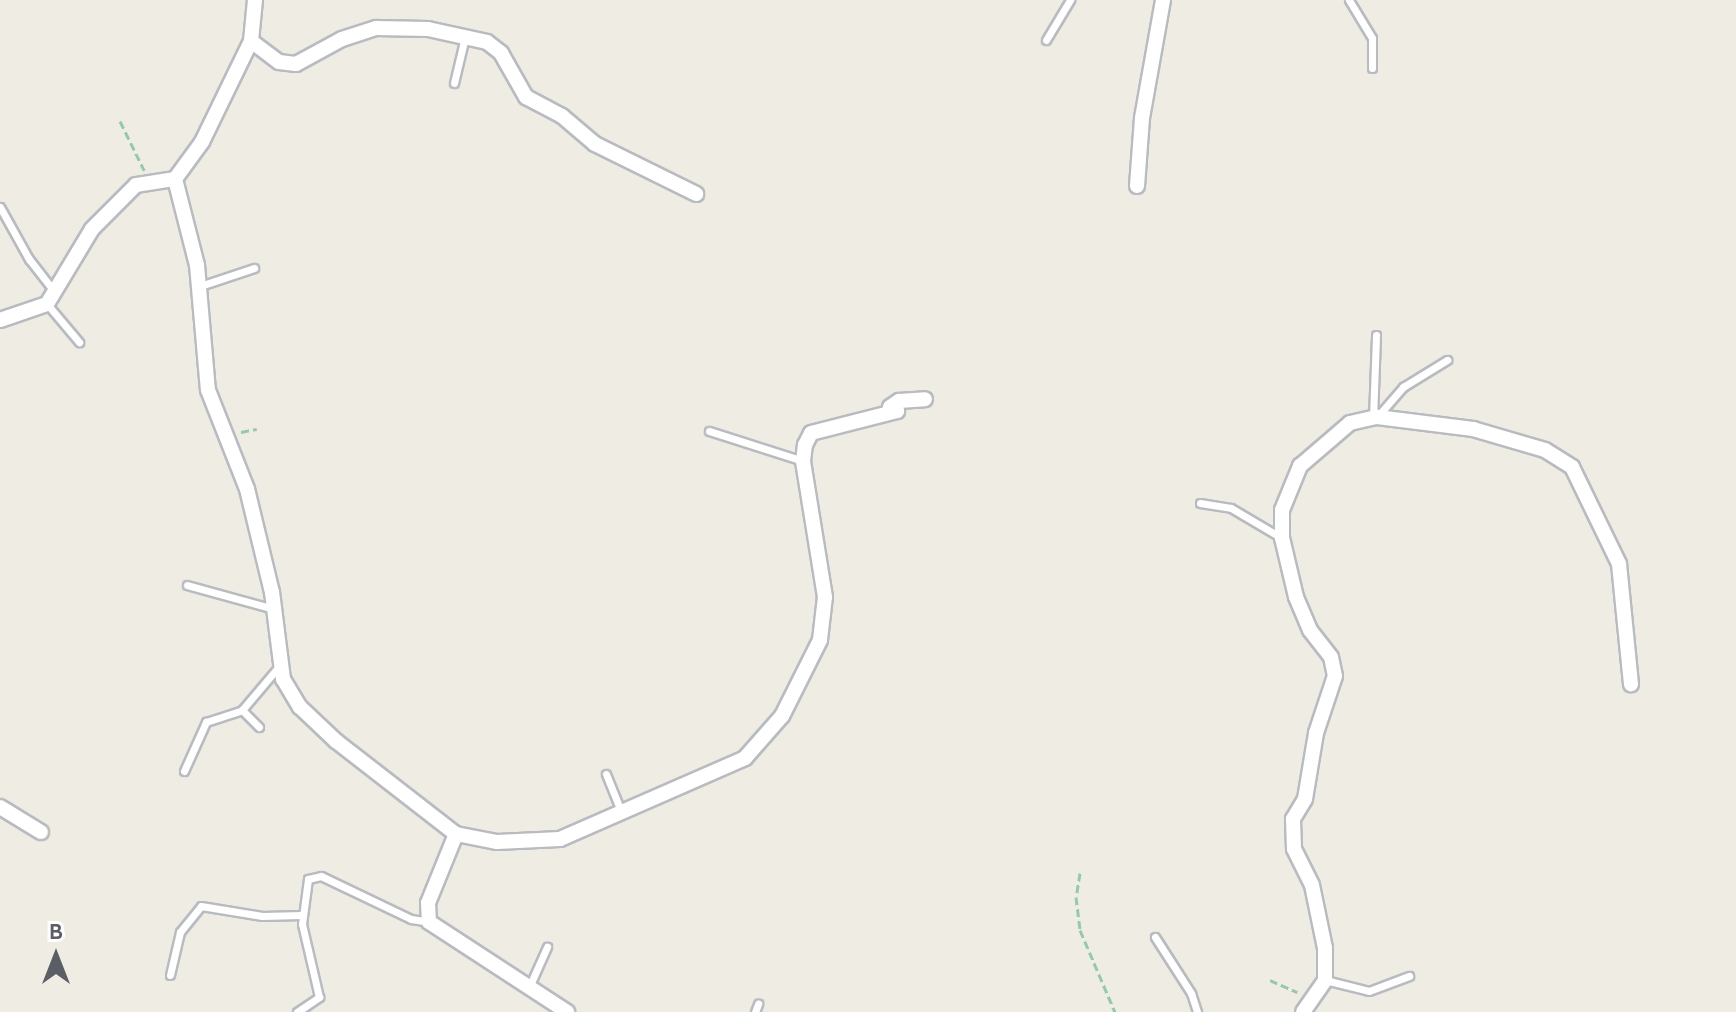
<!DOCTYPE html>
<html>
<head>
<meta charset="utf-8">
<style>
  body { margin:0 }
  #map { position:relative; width:1736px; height:1012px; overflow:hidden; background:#efede3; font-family:Cabin,sans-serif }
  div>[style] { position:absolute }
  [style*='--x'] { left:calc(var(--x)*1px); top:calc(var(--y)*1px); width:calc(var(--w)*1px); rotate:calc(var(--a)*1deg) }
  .path>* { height:3px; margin-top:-1.5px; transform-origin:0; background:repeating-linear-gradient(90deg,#96c9a9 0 8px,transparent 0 12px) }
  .roads { filter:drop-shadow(2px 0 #b8bbc0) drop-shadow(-2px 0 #b8bbc0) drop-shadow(0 2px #b8bbc0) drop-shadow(0 -2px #b8bbc0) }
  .service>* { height:7px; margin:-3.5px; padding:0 3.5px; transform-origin:3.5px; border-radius:3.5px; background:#fff }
  .minor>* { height:14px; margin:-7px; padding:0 7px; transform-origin:7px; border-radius:7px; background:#fff }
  span { translate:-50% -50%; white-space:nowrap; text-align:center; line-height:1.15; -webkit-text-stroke:8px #fff; paint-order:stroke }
  .north { position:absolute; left:16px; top:916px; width:80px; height:80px; -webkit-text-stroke:6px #fff; paint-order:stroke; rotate:0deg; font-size:22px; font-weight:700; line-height:32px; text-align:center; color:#5b5f65 }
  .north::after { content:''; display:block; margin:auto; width:28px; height:36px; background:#5b5f65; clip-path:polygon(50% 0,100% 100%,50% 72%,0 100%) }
</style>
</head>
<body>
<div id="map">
  <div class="path">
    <div style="--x:120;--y:121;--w:55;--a:63.9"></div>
    <div style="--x:241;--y:432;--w:16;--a:-11"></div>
    <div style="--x:1080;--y:873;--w:24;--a:99"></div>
    <div style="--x:1076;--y:897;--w:33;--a:83"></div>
    <div style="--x:1080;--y:930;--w:89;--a:66.9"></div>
    <div style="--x:1270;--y:980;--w:30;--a:24"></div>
  </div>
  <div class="roads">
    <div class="service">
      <div style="--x:1349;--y:0;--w:44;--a:58.8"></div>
      <div style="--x:1372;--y:38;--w:30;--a:90"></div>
      <div style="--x:1046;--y:40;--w:47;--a:-59"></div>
      <div style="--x:454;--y:83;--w:47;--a:-76.6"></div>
      <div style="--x:0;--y:207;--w:60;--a:60.9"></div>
      <div style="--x:29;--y:259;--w:41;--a:52"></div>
      <div style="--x:200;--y:286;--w:57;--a:-18.4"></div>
      <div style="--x:47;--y:304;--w:50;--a:49.9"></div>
      <div style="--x:1377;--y:417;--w:40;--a:-49"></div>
      <div style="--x:1403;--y:387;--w:52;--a:-31.5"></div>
      <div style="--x:1373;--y:418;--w:83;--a:-87.9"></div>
      <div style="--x:709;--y:431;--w:99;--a:17.7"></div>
      <div style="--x:1200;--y:503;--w:31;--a:9"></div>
      <div style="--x:1231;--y:508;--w:57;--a:30.6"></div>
      <div style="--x:187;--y:585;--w:90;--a:15.4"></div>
      <div style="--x:242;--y:710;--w:24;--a:45"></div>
      <div style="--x:184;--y:771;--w:54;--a:-65.8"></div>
      <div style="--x:206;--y:722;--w:38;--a:-18"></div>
      <div style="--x:242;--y:710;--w:59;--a:-49.8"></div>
      <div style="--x:606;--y:774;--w:40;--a:68"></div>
      <div style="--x:1155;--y:937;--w:67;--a:57.3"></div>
      <div style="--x:1191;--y:993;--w:20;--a:72"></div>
      <div style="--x:170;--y:975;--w:44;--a:-76.9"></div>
      <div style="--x:180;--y:932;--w:33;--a:-51"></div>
      <div style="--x:201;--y:906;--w:62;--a:9.3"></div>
      <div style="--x:262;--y:916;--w:40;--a:-1.4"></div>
      <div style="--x:1325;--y:980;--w:45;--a:14"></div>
      <div style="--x:1369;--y:991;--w:43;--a:-20.6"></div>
      <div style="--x:530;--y:985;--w:42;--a:-65.9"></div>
      <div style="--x:297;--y:1012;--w:27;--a:-34"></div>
      <div style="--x:319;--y:997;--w:75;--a:-103.1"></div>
      <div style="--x:302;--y:924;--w:45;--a:-82.4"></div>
      <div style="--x:308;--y:879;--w:13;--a:-13"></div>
      <div style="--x:321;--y:876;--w:100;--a:25.5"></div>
      <div style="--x:411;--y:919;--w:18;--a:9"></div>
      <div style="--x:755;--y:1012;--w:9;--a:-69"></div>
    </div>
    <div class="minor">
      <div style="--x:255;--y:0;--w:41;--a:95.6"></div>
      <div style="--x:251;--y:41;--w:112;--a:115.9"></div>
      <div style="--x:202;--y:142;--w:46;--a:126.1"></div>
      <div style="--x:175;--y:179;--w:89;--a:75.7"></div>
      <div style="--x:197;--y:265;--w:125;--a:85"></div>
      <div style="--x:208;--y:390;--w:106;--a:68.5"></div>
      <div style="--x:247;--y:489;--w:106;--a:76.4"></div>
      <div style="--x:272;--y:592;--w:88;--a:82.8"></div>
      <div style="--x:283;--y:679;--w:33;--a:59"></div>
      <div style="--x:300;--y:707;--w:50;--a:43.4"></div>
      <div style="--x:336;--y:741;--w:152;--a:37.8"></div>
      <div style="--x:456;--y:834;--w:74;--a:112.1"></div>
      <div style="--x:428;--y:903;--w:19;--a:87"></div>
      <div style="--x:429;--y:922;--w:165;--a:33.1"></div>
      <div style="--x:251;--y:41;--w:35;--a:37"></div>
      <div style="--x:279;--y:62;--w:17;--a:7"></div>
      <div style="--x:296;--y:64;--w:52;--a:-28.5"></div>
      <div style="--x:342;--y:39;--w:36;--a:-18"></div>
      <div style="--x:376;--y:28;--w:52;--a:1.1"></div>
      <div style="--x:428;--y:29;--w:60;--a:12.4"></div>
      <div style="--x:487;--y:42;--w:18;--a:38"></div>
      <div style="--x:501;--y:53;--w:51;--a:60.4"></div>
      <div style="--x:526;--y:97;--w:41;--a:27.8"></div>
      <div style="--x:562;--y:116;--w:43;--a:40.3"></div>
      <div style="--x:595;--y:144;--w:113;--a:26.3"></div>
      <div style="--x:1137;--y:186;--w:68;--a:-85.8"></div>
      <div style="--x:1142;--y:118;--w:120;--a:-79.9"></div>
      <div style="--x:0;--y:320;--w:50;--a:-18.8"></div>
      <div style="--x:47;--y:304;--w:87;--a:-59"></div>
      <div style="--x:92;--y:229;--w:62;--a:-45"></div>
      <div style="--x:136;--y:185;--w:39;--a:-9"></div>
      <div style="--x:0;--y:807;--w:48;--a:31.4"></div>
      <div style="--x:456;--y:834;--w:42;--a:11"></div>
      <div style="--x:497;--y:842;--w:63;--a:-2.7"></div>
      <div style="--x:560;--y:839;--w:202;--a:-23.6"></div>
      <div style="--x:745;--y:758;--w:56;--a:-48.6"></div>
      <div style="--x:782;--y:716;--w:85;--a:-63.4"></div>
      <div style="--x:820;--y:640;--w:43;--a:-83.4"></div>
      <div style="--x:825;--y:597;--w:138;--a:-99.2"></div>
      <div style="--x:803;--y:461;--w:16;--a:-83"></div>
      <div style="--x:805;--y:445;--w:13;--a:-63"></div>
      <div style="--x:811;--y:433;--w:89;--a:-14.3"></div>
      <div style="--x:897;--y:411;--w:8;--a:-150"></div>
      <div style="--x:890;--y:407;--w:11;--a:-34"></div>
      <div style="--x:899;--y:401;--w:26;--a:-4"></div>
      <div style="--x:1303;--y:1012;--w:39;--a:-55"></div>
      <div style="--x:1325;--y:980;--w:32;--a:-90"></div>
      <div style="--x:1325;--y:948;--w:64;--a:-101.7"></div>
      <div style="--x:1312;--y:885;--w:40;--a:-116.6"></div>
      <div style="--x:1294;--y:849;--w:30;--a:-92"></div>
      <div style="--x:1293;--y:819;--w:23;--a:-59"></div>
      <div style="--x:1305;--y:799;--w:67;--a:-80.5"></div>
      <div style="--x:1316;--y:733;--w:60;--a:-71.6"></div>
      <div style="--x:1335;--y:676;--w:19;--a:-102"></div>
      <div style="--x:1331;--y:657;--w:34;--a:-128"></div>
      <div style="--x:1310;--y:630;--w:36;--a:-113"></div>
      <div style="--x:1296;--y:597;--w:61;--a:-103.3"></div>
      <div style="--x:1282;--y:538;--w:28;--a:-90"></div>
      <div style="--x:1282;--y:510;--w:48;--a:-67.8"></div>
      <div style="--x:1300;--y:466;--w:66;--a:-40.7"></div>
      <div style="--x:1350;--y:423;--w:28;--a:-13"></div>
      <div style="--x:1377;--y:417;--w:97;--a:7.1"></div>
      <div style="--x:1473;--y:429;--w:75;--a:16.3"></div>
      <div style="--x:1545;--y:450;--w:32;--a:32"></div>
      <div style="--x:1572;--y:467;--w:108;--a:64.1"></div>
      <div style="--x:1619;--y:564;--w:121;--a:84.3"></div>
    </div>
  </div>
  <div class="north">B</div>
</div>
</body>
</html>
